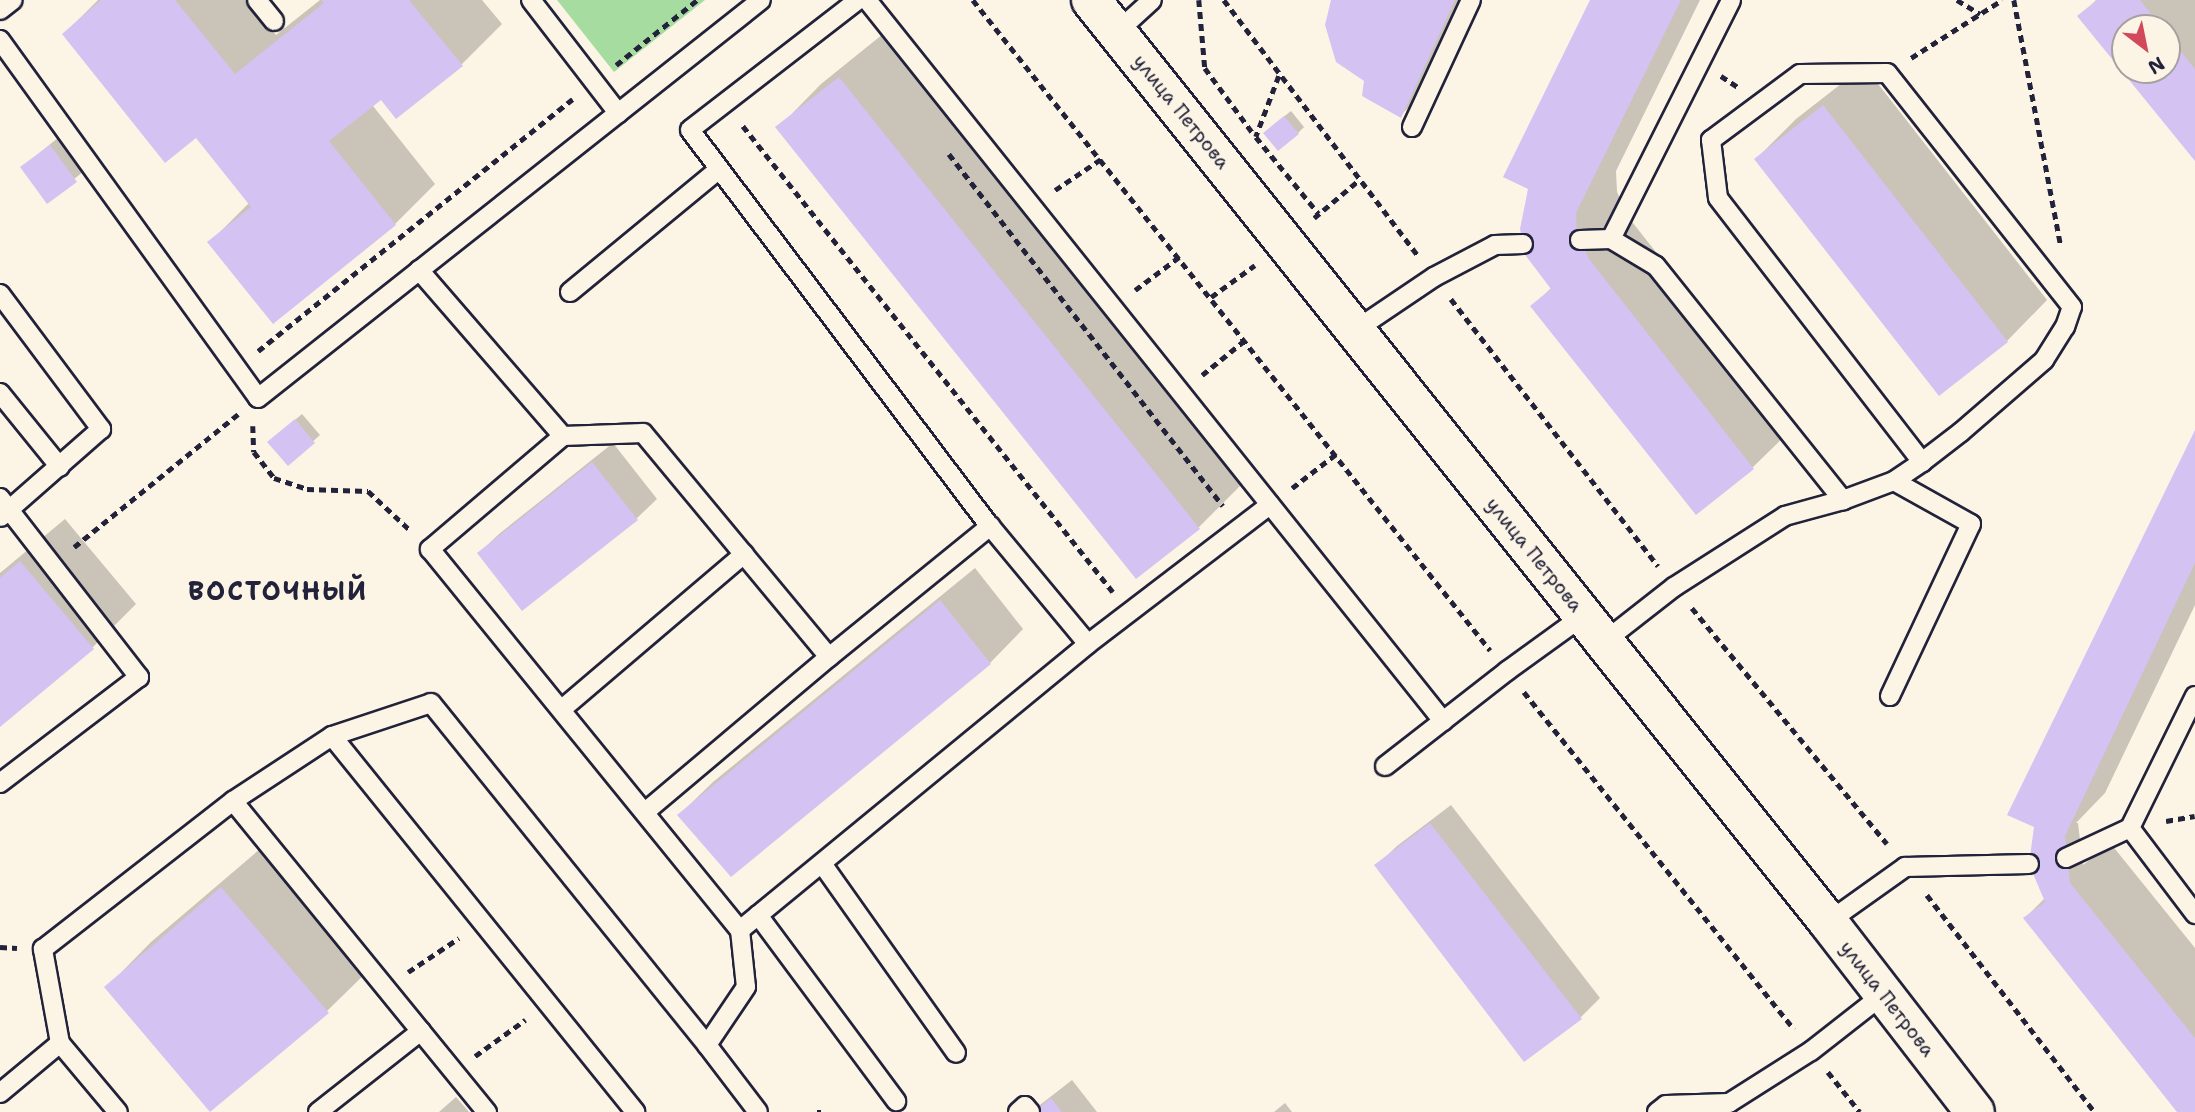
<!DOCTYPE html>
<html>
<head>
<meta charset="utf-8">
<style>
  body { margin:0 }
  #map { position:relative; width:2195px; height:1112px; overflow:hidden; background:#fcf5e5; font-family:"Shantell Sans",sans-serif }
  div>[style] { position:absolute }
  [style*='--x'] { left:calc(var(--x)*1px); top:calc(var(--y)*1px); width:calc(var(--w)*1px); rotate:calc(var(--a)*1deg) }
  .green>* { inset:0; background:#a6dc9f }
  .shadow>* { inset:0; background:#0003 }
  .building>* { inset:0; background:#d4c2f3 }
  .path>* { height:4.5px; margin-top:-2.25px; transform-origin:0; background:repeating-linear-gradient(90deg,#22223b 0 7px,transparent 0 12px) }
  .roads { filter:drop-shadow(2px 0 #22223b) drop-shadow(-2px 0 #22223b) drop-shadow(0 2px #22223b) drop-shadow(0 -2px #22223b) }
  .lane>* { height:18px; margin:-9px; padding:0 9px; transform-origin:9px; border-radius:9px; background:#fcf5e5 }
  .secondary>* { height:38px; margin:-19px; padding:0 19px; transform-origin:19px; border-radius:19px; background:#fcf5e5 }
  span { translate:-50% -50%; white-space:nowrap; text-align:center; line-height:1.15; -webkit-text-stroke:7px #fcf5e5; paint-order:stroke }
  .street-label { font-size:19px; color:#22223b }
  .district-label { font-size:26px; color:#22223b; font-weight:700; letter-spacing:2px }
  .north { position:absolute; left:2111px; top:14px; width:70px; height:70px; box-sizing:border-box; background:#fcf5e5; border:2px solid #a5a1a1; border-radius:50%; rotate:148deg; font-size:19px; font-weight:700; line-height:28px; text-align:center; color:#22223b }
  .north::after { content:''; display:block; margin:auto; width:24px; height:32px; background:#d1495b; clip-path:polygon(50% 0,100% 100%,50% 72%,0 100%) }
</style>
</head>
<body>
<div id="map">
  <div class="green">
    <div style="clip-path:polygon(557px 0,705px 0,614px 72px)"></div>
  </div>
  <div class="shadow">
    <div style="clip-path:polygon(98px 0,248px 0,276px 35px,320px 0,482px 0,502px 24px,462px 64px,396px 117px,381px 98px,373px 106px,435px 184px,395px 224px,210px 242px,250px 202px,197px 136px,64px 34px)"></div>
    <div style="clip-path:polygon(1333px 0,1465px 0,1421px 95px,1401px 115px,1366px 80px)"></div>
    <div style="clip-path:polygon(1592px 0,1700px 0,1616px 171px,1617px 192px,1629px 218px,1794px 427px,1753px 467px,1696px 513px,1533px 306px,1552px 287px)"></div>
    <div style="clip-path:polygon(evenodd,2096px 0,2195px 0,2195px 159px,2080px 17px,2096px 0,2125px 28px,2167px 28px,2167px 70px,2125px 70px,2125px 28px)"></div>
    <div style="clip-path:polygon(883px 34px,1242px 484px,1198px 528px,778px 128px,821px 84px)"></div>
    <div style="clip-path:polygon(1864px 66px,2047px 300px,2007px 341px,1756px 159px,1796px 119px)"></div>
    <div style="clip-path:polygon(1291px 111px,1304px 127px,1298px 133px,1271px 127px)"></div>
    <div style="clip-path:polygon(64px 133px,89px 167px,47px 201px,22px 167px)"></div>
    <div style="clip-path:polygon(302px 414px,320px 435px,288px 464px,276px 436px)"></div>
    <div style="clip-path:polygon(2195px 434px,2195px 605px,2105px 793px,2076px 823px,2078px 823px,2083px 865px,2111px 844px,2195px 948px,2195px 1112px,2179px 1112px,2025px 918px,2045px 898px,2031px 863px)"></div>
    <div style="clip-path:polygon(613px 443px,657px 499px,637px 518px,479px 553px,499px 534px)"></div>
    <div style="clip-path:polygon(65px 519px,136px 604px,92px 648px,0 725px,0 573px)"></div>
    <div style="clip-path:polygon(975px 568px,1023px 629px,990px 663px,679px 815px,713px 782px)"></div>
    <div style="clip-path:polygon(1451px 805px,1600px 998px,1580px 1018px,1377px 865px,1397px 846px)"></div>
    <div style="clip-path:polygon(267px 843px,372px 967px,327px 1011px,107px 987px,151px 942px)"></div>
    <div style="clip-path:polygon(1072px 1080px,1097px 1112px,1031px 1112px)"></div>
    <div style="clip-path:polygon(456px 1097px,469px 1112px,439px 1112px)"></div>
    <div style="clip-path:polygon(1285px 1103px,1292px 1112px,1274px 1112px)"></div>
  </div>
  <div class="building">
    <div style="clip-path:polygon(101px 0,175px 0,235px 74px,324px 3px,321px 0,409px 0,463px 66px,396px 119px,381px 100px,329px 141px,396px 225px,273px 324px,207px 242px,251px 207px,196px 138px,165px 163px,62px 34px)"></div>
    <div style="clip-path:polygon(1331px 0,1455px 0,1401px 118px,1362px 96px,1364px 81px,1336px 62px,1325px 25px)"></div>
    <div style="clip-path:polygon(1590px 0,1681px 0,1576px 213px,1577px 233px,1589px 259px,1754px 469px,1696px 515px,1530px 306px,1551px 289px,1526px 256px,1520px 229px,1528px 189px,1503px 177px)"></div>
    <div style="clip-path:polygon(2097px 0,2140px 0,2162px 28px,2125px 28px,2125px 70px,2167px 70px,2167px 34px,2195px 69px,2195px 161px,2077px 16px)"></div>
    <div style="clip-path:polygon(839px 77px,1200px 529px,1136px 579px,775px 127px)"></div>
    <div style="clip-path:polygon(1823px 105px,2008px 342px,1939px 396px,1754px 159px)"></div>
    <div style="clip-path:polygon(1284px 116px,1299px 134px,1278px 151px,1263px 133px)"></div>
    <div style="clip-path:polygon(50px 145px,77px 182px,47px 204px,20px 167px)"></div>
    <div style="clip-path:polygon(295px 419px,315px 443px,288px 466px,267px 442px)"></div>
    <div style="clip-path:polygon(2195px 430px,2195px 563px,2065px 836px,2070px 883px,2195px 1038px,2195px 1112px,2177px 1112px,2023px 918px,2045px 902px,2029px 864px,2034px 827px,2007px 815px)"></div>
    <div style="clip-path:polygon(592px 462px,638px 520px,522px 611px,477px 553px)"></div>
    <div style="clip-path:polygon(20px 561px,94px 649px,0 727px,0 578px)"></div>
    <div style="clip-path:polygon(940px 600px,991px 664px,731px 877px,677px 815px)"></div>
    <div style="clip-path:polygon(1430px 823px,1582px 1019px,1524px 1062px,1374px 865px)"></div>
    <div style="clip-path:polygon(221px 887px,329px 1013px,210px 1112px,104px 987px)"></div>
    <div style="clip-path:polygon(1051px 1098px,1062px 1112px,1034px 1112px)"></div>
  </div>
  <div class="path">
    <div style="--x:973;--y:0;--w:831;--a:51.5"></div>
    <div style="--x:1199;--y:0;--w:68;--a:85"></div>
    <div style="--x:1205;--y:68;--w:84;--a:53.7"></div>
    <div style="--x:1224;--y:0;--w:321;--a:52.8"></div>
    <div style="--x:1957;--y:0;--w:27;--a:31"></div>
    <div style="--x:2014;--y:0;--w:251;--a:79.2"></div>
    <div style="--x:1911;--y:58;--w:108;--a:-32.5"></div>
    <div style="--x:616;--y:65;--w:104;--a:-38.7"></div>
    <div style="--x:1279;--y:76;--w:65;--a:110.7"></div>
    <div style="--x:1256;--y:137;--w:99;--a:50.7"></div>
    <div style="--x:1721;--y:76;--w:20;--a:33"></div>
    <div style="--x:743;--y:126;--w:595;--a:51.55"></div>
    <div style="--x:949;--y:154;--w:446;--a:52.1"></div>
    <div style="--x:1055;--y:190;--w:55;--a:-34"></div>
    <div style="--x:1314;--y:218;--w:59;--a:-40.2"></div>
    <div style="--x:1135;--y:290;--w:55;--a:-36.9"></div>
    <div style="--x:1211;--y:297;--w:54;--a:-36"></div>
    <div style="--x:1451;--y:299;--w:338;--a:52.2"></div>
    <div style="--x:258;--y:351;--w:403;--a:-38.7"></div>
    <div style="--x:1202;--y:375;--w:55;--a:-39.1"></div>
    <div style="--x:253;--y:426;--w:26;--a:88"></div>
    <div style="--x:254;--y:452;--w:33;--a:52"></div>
    <div style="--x:274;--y:478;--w:35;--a:18"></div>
    <div style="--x:307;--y:489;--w:61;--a:1.9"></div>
    <div style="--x:368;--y:491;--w:57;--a:42.9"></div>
    <div style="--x:1292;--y:488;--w:56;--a:-37.7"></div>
    <div style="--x:74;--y:547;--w:211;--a:-39"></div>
    <div style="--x:1692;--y:608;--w:306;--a:50.4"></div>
    <div style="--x:1524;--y:692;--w:432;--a:51.3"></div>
    <div style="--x:2166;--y:821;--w:29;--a:-10"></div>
    <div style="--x:1927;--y:895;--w:274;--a:52.3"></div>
    <div style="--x:0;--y:947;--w:17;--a:3"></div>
    <div style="--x:408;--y:972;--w:61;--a:-33.7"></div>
    <div style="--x:475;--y:1056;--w:62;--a:-35.8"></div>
    <div style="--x:1828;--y:1072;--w:51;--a:51.3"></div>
    <div style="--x:817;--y:1112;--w:4;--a:0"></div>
  </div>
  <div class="roads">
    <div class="lane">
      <div style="--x:257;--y:0;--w:27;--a:51"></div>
      <div style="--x:531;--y:0;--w:143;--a:52.4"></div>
      <div style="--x:858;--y:0;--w:212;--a:142.3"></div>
      <div style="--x:690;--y:130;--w:497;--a:52.9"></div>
      <div style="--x:990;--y:526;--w:153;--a:50.3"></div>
      <div style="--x:867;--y:0;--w:923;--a:51.38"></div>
      <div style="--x:0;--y:10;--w:16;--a:-38"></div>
      <div style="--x:1117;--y:32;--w:47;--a:-42.4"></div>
      <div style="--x:0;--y:40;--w:441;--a:54.2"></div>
      <div style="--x:258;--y:398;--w:641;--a:-38.35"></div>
      <div style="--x:1412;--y:127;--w:140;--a:-65.1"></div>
      <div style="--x:1611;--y:239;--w:267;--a:-63.3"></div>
      <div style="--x:1580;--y:240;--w:31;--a:-2"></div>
      <div style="--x:1611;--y:239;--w:52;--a:31"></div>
      <div style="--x:1656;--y:266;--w:300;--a:51.4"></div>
      <div style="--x:1843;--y:500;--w:60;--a:164.6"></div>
      <div style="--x:1785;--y:516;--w:132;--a:147.4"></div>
      <div style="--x:1674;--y:587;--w:88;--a:142"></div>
      <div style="--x:419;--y:270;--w:220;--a:49.1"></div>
      <div style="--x:563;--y:436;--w:80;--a:-2.1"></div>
      <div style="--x:643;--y:433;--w:291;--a:50.3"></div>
      <div style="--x:829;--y:657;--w:208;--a:-39.1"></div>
      <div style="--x:570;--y:292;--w:193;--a:-39.5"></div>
      <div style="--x:0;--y:294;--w:169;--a:53.2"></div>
      <div style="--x:101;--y:429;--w:133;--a:138.7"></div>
      <div style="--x:1354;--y:331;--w:97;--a:-34"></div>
      <div style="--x:1434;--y:277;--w:69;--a:-27.7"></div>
      <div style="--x:1495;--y:245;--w:28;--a:-2"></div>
      <div style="--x:0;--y:393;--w:95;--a:51"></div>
      <div style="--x:563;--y:436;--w:175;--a:139.6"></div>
      <div style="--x:430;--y:549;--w:491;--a:50.9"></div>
      <div style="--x:740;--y:930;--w:450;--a:-39.4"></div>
      <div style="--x:1088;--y:644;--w:229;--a:-37.4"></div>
      <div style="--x:0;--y:498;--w:227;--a:52.2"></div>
      <div style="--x:139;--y:677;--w:175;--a:142.7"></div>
      <div style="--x:1843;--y:500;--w:54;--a:-20.4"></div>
      <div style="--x:1894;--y:481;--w:34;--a:-34"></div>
      <div style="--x:1922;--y:462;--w:49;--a:-37.6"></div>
      <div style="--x:1961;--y:432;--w:110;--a:-40.9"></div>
      <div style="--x:2044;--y:360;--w:39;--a:-58"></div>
      <div style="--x:2065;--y:327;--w:21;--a:-71"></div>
      <div style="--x:2072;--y:307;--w:298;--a:-128.3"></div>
      <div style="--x:1887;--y:73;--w:87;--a:179.3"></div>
      <div style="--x:1800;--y:74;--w:111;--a:143.4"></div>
      <div style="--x:1711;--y:140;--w:58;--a:83.1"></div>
      <div style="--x:1718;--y:198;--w:334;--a:52.3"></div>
      <div style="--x:1890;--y:696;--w:190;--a:-64.8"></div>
      <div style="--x:1971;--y:524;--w:88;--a:-150.8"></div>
      <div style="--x:562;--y:709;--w:239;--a:-40.4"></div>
      <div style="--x:332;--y:736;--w:483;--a:51.1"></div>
      <div style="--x:1385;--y:766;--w:155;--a:-37.9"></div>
      <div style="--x:1507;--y:671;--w:94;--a:-35.9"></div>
      <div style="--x:233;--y:801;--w:118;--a:-33.3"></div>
      <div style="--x:332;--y:736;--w:104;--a:-18.4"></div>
      <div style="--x:431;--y:703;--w:439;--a:51.1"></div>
      <div style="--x:645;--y:812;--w:241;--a:-40.1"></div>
      <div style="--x:2130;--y:828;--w:108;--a:52.9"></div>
      <div style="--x:2066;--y:858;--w:71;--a:-25.1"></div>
      <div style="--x:2130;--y:828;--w:147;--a:-63.8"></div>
      <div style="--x:823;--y:865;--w:230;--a:54.7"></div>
      <div style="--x:758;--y:915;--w:232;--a:53.4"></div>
      <div style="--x:1828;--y:922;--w:95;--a:-35.5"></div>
      <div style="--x:1905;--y:867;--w:124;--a:-1.4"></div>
      <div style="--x:740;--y:930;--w:57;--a:84"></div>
      <div style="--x:746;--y:987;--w:70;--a:123.9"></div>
      <div style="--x:707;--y:1045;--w:84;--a:52.7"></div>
      <div style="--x:60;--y:1043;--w:90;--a:50"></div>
      <div style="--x:0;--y:1093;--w:78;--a:-39.8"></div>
      <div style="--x:60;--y:1043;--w:96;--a:-100.3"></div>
      <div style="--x:43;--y:949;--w:241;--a:-37.9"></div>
      <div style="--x:233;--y:801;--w:402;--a:50.8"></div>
      <div style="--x:318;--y:1112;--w:131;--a:-38.2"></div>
      <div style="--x:1018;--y:1112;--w:9;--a:-41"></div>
      <div style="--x:1025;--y:1106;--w:8;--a:50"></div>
      <div style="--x:1657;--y:1112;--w:11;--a:-38"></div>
      <div style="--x:1666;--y:1105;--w:63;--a:-1.8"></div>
      <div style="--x:1729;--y:1103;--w:97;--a:-32.4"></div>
      <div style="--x:1811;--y:1051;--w:93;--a:-38"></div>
    </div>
    <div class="secondary">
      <div style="--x:1091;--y:0;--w:1180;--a:51.36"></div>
      <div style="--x:1828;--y:922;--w:240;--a:52.3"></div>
    </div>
  </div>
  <div class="street-label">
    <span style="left:1181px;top:112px;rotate:51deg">улица Петрова</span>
    <span style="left:1534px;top:555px;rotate:51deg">улица Петрова</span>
    <span style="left:1887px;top:999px;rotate:52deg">улица Петрова</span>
  </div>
  <div class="district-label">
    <span style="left:278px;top:591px">ВОСТОЧНЫЙ</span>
  </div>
  <div class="north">N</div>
</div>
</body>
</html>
